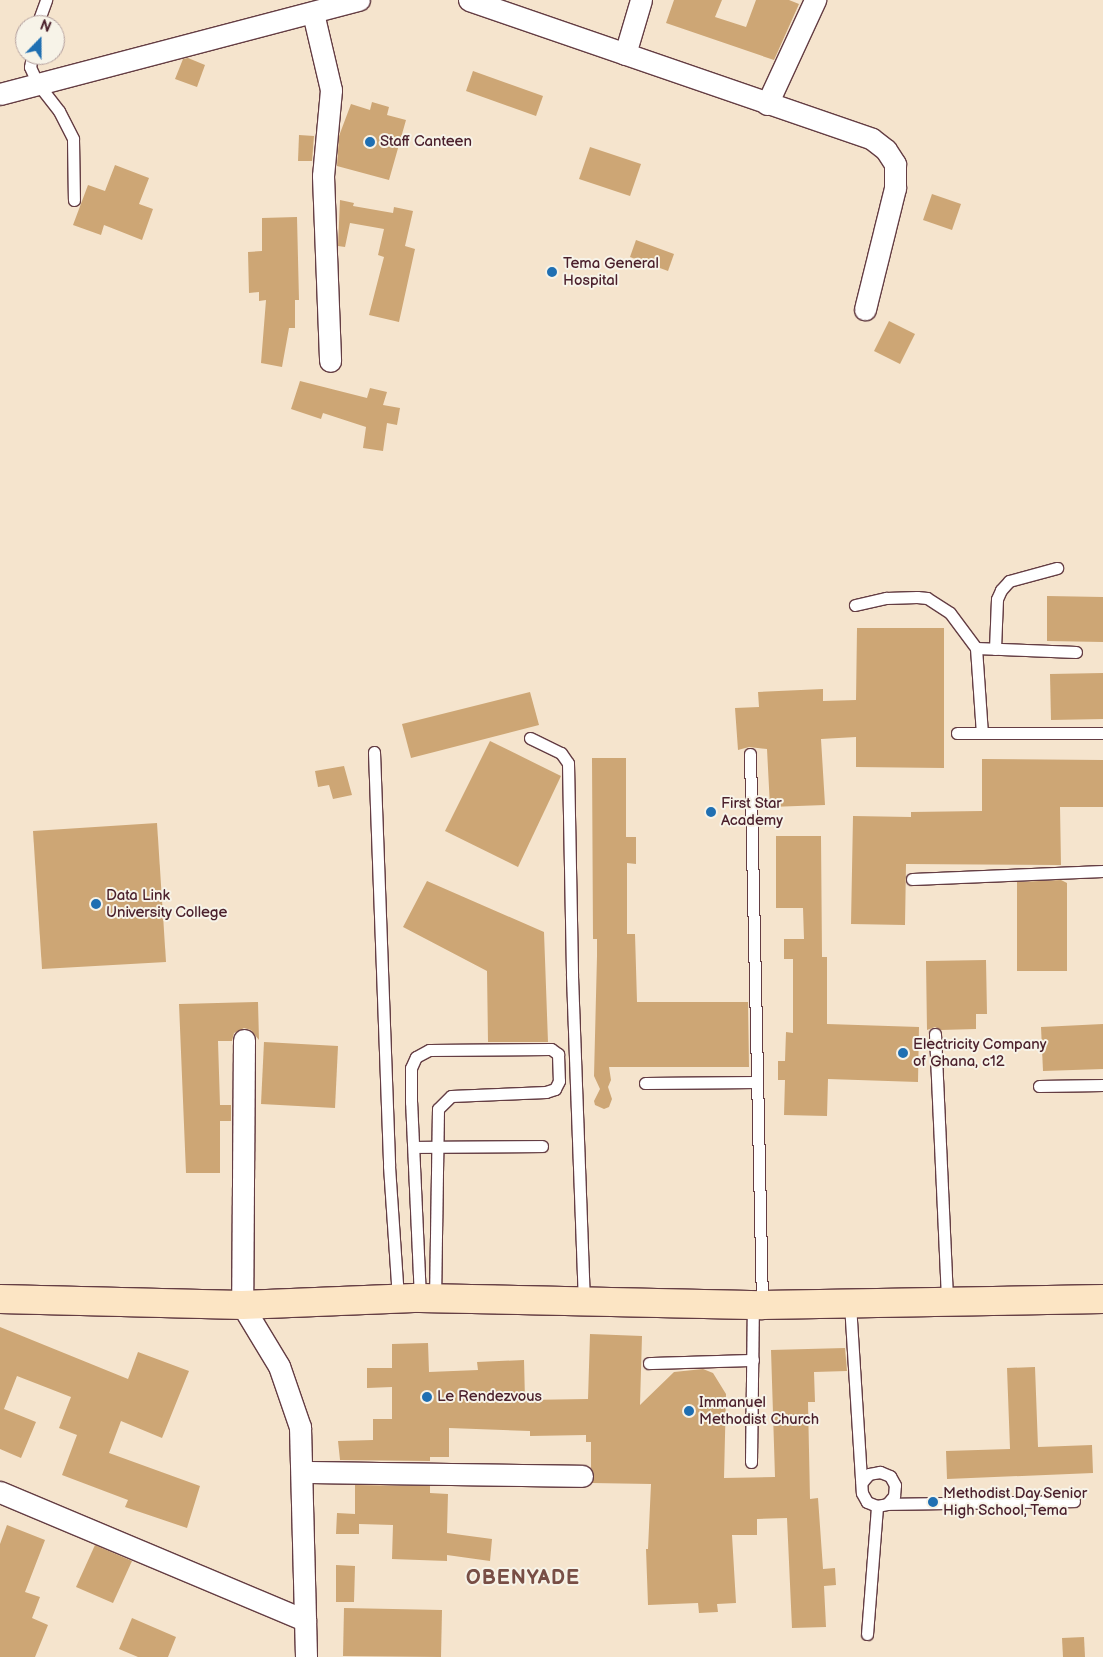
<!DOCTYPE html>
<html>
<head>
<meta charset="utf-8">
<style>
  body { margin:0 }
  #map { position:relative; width:1103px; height:1657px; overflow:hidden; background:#f5e4cd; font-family:"Balsamiq Sans",sans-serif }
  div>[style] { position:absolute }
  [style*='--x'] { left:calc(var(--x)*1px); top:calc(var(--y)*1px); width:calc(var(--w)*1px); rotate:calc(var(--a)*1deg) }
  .building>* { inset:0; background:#cda675 }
  .roads { filter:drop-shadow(1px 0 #643d43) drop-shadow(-1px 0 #643d43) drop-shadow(0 1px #643d43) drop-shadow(0 -1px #643d43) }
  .lane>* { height:11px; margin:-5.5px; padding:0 5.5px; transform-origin:5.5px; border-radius:5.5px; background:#fff }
  .street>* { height:21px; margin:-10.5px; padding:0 10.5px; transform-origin:10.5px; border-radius:10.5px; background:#fff }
  .secondary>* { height:28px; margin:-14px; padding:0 14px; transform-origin:14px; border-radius:14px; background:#fce5c4 }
  .dots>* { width:14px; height:14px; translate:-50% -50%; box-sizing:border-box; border:2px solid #f7f3e8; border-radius:50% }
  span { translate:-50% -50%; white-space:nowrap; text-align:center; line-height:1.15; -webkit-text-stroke:4px #f7f3e8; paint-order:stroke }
  .poi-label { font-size:15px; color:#4a1f2b }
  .left { translate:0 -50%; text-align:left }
  .district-label { font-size:20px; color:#784e45; font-weight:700; letter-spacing:1px }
  .north { position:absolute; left:15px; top:15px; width:50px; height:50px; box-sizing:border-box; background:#f7f3e8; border:1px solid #b29e9c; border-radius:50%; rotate:22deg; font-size:14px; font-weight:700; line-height:20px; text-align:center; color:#4a1f2b }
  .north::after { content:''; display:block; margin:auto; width:18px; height:22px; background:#1f6fb2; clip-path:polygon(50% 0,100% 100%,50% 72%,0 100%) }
</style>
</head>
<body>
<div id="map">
  <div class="building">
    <div style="clip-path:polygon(674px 0,722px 0,715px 17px,746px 27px,756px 0,789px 0,799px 4px,774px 60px,666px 23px)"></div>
    <div style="clip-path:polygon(188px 58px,205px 65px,197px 87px,175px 79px,183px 59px)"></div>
    <div style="clip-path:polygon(473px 71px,543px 96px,536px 116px,466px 91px)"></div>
    <div style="clip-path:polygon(372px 102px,389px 107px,387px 115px,406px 120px,389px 180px,337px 166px,339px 136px,351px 104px,370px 110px)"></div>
    <div style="clip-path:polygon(299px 135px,314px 136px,312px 161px,298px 161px)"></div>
    <div style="clip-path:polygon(590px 147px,641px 164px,630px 196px,579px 179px)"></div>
    <div style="clip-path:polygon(115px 165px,149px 178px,139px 204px,153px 209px,142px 240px,104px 225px,101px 235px,73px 225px,88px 185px,105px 191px)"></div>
    <div style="clip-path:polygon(932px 194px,961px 204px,952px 230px,923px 220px)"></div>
    <div style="clip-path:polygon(340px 200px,354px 203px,353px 206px,393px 213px,394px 207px,413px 211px,405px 246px,415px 249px,399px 322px,369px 315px,384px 257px,378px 255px,384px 229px,350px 223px,345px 247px,338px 246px)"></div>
    <div style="clip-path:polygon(297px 217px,299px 300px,295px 300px,295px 328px,289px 328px,282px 367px,261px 363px,266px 300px,259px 301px,259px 292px,249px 293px,248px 252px,262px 251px,262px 218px)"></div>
    <div style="clip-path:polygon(636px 240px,674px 254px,668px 271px,630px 257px)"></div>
    <div style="clip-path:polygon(889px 321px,915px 334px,900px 364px,874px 351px)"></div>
    <div style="clip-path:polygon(300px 381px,367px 398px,370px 388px,387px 392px,383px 405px,400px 408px,397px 425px,387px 423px,383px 451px,363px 448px,366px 427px,323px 413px,321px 419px,291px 409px)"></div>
    <div style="clip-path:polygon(1047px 596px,1103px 597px,1103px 642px,1047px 641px)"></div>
    <div style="clip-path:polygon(857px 628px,944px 628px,944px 768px,856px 767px,856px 737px,821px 739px,825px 805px,770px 807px,767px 749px,749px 747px,738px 750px,735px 708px,759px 707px,758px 692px,823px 689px,823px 701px,856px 700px)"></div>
    <div style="clip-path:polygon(1103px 673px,1103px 719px,1051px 720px,1050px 674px)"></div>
    <div style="clip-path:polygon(530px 692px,539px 725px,411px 758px,402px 724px)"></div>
    <div style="clip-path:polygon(490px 741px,561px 776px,518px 867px,445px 831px)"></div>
    <div style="clip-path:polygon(592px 758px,626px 758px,626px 837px,636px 837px,636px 864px,627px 863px,627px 934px,635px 934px,637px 1002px,748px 1002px,749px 1067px,609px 1067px,611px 1080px,608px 1087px,612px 1099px,609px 1107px,604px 1109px,595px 1105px,594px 1101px,600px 1089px,594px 1076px,597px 956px,597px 939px,593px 939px)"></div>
    <div style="clip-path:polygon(982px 759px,1103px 760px,1103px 807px,1060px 807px,1061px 865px,906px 864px,905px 925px,851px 924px,853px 816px,911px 817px,911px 812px,982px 811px)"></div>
    <div style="clip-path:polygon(344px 766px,352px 795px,333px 799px,329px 785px,318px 787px,315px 771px)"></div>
    <div style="clip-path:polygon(157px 823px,166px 962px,42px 969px,33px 831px)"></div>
    <div style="clip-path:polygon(776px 836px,821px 836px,822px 957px,827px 957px,827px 1024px,919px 1027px,918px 1082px,828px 1079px,827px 1116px,784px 1115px,785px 1080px,778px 1080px,778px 1061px,785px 1061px,786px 1032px,793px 1033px,793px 959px,784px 959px,784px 939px,804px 939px,803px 908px,776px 908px)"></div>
    <div style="clip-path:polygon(1061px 880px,1067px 883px,1067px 971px,1017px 971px,1017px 882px)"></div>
    <div style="clip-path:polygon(427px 881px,544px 932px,548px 1042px,488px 1042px,487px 971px,403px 927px)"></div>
    <div style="clip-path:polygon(986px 960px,987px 1014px,976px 1014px,976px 1029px,941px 1030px,935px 1027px,927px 1030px,926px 961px)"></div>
    <div style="clip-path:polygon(258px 1002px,259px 1040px,251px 1030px,244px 1028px,234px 1033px,232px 1041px,218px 1041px,220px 1105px,231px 1105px,231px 1121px,220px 1121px,220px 1173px,186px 1173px,179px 1004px)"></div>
    <div style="clip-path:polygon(1103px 1024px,1103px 1069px,1043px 1071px,1041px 1027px)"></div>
    <div style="clip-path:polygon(264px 1042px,338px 1046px,335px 1108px,261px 1104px)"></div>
    <div style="clip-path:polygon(0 1327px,128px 1379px,138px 1352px,189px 1371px,162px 1438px,121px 1421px,109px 1453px,200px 1486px,187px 1528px,125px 1507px,128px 1500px,62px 1475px,77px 1435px,59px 1428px,71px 1397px,17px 1376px,4px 1409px,36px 1422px,21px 1458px,0 1449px)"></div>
    <div style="clip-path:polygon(590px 1334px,642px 1336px,640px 1405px,674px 1372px,703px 1369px,713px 1373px,726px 1394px,724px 1478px,775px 1477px,771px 1350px,845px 1348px,847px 1371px,814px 1372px,815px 1402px,808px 1402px,810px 1499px,818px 1498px,823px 1569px,835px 1568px,836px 1585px,824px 1586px,826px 1627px,792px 1628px,787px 1518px,757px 1519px,757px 1535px,732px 1535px,736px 1603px,717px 1604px,718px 1612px,699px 1613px,698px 1603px,648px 1605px,646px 1549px,648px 1549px,651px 1484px,592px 1483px,594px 1476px,591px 1468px,591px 1442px,586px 1442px,586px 1435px,530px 1436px,530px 1431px,449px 1428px,449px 1457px,430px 1457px,430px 1461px,340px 1460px,338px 1441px,373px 1440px,373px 1419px,392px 1419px,392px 1387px,367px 1388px,367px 1368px,392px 1368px,392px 1344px,428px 1343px,429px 1372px,478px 1370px,477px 1362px,524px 1360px,525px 1400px,588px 1399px)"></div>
    <div style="clip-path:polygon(1035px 1367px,1038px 1447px,1092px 1445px,1093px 1473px,947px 1479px,946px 1451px,1010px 1449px,1007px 1368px)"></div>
    <div style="clip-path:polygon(355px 1485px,430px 1486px,430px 1493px,448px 1494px,447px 1533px,492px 1539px,490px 1561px,447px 1555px,447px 1561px,392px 1559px,393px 1525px,359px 1524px,359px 1534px,336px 1534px,337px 1513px,355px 1514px)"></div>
    <div style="clip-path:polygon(7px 1525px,45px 1540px,25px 1592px,40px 1597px,32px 1618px,48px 1625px,35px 1657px,0 1657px,0 1544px)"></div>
    <div style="clip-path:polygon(95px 1545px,132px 1561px,113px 1603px,76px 1587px)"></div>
    <div style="clip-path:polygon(336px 1565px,355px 1566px,354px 1602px,336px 1602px)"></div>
    <div style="clip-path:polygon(344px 1608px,442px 1610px,441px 1657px,343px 1656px)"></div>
    <div style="clip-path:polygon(132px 1618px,176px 1637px,168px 1657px,138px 1657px,119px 1649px)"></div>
    <div style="clip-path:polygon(1084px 1637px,1085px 1657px,1063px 1657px,1062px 1638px)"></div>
  </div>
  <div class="roads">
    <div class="lane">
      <div style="--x:37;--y:25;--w:27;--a:-70"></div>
      <div style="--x:32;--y:55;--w:12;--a:99"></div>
      <div style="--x:30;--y:67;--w:19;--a:65"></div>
      <div style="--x:38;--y:84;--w:34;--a:52"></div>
      <div style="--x:59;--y:111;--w:31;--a:63"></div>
      <div style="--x:73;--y:139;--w:61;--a:89.1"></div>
      <div style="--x:855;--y:605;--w:32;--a:-13"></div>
      <div style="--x:886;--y:598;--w:31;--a:-2"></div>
      <div style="--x:917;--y:597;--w:10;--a:6"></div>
      <div style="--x:927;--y:598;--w:27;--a:33"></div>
      <div style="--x:950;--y:613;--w:44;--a:53.4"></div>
      <div style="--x:976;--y:648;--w:85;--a:86"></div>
      <div style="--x:976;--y:648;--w:100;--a:2.3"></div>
      <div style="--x:995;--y:649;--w:50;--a:-87.7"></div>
      <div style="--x:997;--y:599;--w:10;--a:-66"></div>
      <div style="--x:1001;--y:590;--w:12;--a:-48"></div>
      <div style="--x:1009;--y:581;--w:50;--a:-15.2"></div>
      <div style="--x:957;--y:733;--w:146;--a:0"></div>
      <div style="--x:530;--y:738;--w:34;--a:26"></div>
      <div style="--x:561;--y:753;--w:12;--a:55"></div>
      <div style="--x:568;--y:763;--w:213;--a:88.9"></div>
      <div style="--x:572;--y:976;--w:325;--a:87.9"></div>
      <div style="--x:374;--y:752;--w:414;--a:87.9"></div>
      <div style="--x:389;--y:1166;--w:133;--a:86.1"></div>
      <div style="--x:750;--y:754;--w:551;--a:88.75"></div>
      <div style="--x:912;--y:879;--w:191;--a:-2.4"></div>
      <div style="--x:935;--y:1034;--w:269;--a:87.4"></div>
      <div style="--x:645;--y:1083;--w:111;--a:-0.5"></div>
      <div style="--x:1039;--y:1086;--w:64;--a:-0.9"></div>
      <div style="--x:414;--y:1147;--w:128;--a:-0.4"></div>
      <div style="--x:420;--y:1298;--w:196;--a:-92.6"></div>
      <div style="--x:411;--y:1102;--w:34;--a:-90"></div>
      <div style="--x:411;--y:1068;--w:12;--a:-66"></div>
      <div style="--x:416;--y:1057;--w:15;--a:-28"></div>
      <div style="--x:429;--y:1050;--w:122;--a:-0.5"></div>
      <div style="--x:551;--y:1049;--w:9;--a:36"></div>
      <div style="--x:558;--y:1054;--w:27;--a:88"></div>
      <div style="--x:559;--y:1081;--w:9;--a:117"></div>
      <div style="--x:555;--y:1089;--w:9;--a:162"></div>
      <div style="--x:546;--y:1092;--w:95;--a:177.6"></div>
      <div style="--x:451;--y:1096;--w:18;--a:135"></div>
      <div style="--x:438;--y:1109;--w:189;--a:90.9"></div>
      <div style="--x:850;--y:1304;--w:189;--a:86.4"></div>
      <div style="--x:862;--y:1493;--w:10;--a:61"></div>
      <div style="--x:867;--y:1502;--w:11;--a:22"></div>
      <div style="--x:877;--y:1506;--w:10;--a:-11"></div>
      <div style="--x:887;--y:1504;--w:11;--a:-49"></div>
      <div style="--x:894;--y:1496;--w:11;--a:-85"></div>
      <div style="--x:895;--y:1485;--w:10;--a:-119"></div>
      <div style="--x:890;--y:1476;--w:11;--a:-158"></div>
      <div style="--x:880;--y:1472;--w:11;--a:170"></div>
      <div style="--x:869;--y:1474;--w:11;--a:131"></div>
      <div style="--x:649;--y:1363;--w:104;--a:-1.7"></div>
      <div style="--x:751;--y:1462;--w:158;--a:-89.3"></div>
      <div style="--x:887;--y:1504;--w:187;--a:-0.9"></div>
      <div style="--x:867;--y:1634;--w:128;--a:-85.5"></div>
    </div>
    <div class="street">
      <div style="--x:469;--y:0;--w:426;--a:19"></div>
      <div style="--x:872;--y:139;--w:18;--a:38"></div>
      <div style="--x:886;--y:150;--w:17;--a:57"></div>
      <div style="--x:895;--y:164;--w:24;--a:90"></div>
      <div style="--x:895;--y:188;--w:125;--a:103.9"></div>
      <div style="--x:313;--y:13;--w:79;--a:76.8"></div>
      <div style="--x:331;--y:90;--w:86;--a:95.3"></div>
      <div style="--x:323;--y:176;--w:185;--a:87.8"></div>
      <div style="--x:625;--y:54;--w:56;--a:-73.5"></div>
      <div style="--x:0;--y:94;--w:371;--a:-14.7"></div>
      <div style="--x:767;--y:104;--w:115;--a:-65.2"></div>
      <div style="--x:244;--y:1040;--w:265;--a:90.4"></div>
      <div style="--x:242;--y:1305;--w:71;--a:58.8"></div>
      <div style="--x:279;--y:1366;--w:65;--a:71"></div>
      <div style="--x:300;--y:1427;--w:230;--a:88.5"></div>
      <div style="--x:302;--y:1472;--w:280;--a:0.8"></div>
      <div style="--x:0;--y:1492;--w:331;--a:22.8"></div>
    </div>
    <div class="secondary">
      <div style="--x:0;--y:1299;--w:242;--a:1.4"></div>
      <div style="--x:242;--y:1305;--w:178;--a:-2.3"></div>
      <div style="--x:420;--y:1298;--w:342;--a:1.2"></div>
      <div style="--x:762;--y:1305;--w:341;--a:-1"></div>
    </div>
  </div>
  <div class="dots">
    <div style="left:370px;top:142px;background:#1f6fb2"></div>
    <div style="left:552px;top:272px;background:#1f6fb2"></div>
    <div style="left:711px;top:812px;background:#1f6fb2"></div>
    <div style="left:96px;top:904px;background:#1f6fb2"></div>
    <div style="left:903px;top:1053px;background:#1f6fb2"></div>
    <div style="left:427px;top:1397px;background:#1f6fb2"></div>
    <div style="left:689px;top:1411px;background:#1f6fb2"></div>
    <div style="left:933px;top:1502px;background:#1f6fb2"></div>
  </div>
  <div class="poi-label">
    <span class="left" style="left:380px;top:142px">Staff Canteen</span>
    <span class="left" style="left:563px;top:272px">Tema General<br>Hospital</span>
    <span class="left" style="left:721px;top:812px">First Star<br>Academy</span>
    <span class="left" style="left:106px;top:904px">Data Link<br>University College</span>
    <span class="left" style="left:913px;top:1053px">Electricity Company<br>of Ghana, c12</span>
    <span class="left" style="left:437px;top:1397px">Le Rendezvous</span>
    <span class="left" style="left:699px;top:1411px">Immanuel<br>Methodist Church</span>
    <span class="left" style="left:943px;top:1502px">Methodist Day Senior<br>High School, Tema</span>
  </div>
  <div class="district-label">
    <span style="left:523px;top:1578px">OBENYADE</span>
  </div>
  <div class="north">N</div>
</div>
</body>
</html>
